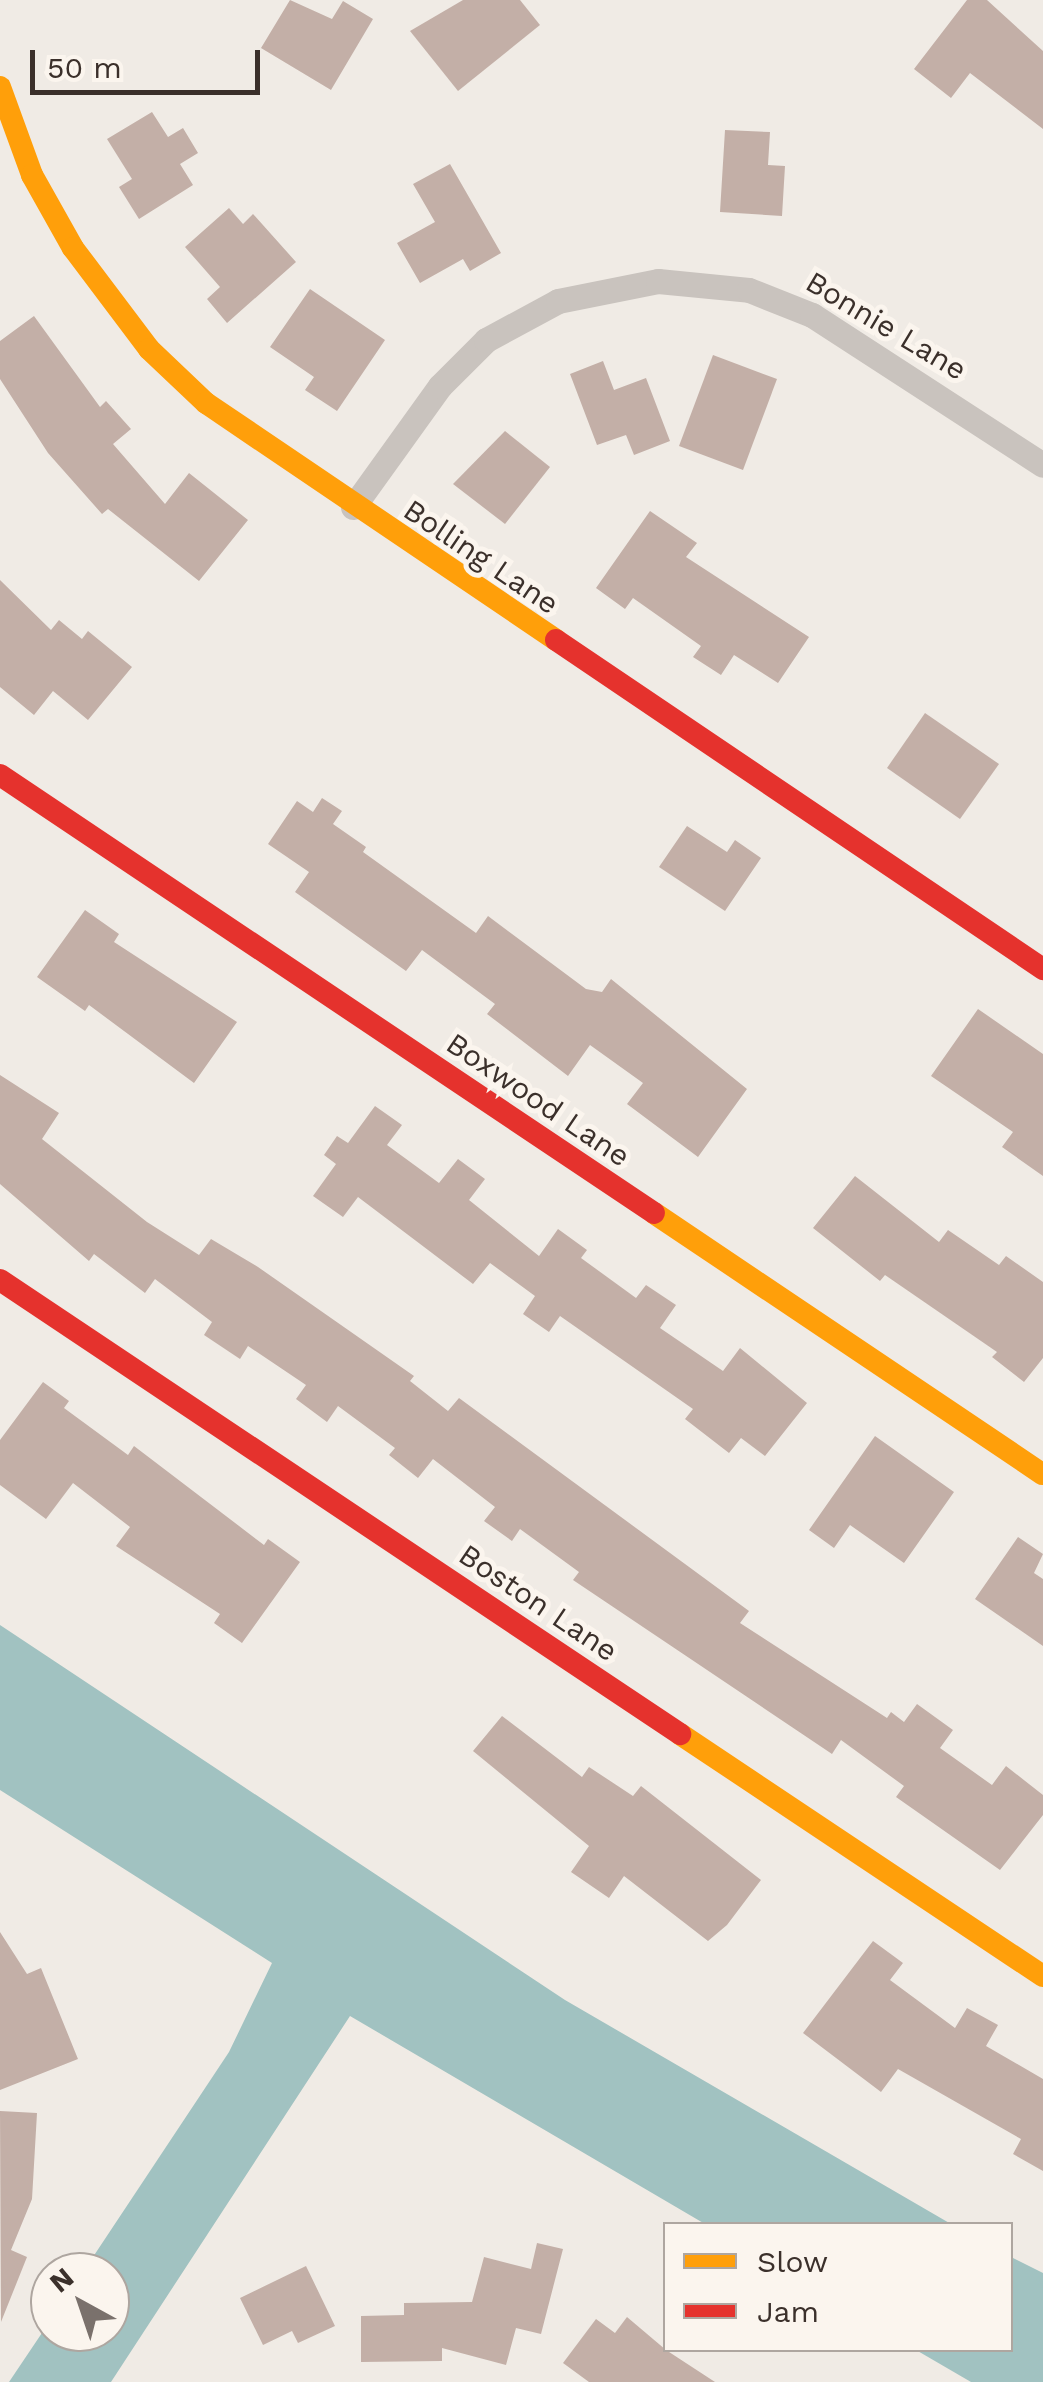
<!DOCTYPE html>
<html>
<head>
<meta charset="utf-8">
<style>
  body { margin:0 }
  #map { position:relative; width:1043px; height:2382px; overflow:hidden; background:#f0ebe5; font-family:"Work Sans",sans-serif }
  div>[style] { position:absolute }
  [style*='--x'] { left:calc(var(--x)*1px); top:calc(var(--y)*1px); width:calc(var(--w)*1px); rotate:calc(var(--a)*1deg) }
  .water>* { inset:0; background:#a1c2c1 }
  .building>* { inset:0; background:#c3afa7 }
  .street>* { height:25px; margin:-12.5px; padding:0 12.5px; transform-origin:12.5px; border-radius:12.5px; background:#c9c3be }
  .slow>* { height:22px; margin:-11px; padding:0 11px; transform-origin:11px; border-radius:11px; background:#ff9f0a }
  .jam>* { height:22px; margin:-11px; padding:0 11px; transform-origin:11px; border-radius:11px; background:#e5322d }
  span { translate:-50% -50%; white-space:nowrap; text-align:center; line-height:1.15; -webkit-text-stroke:10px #fbf5ee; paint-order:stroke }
  .street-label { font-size:30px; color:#3b302b }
  .legend { position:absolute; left:663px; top:2222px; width:350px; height:130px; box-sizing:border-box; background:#fbf5ee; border:2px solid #aea6a0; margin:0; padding:12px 18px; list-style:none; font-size:30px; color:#3b302b }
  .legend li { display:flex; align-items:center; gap:20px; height:50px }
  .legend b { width:50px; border:2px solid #aea6a0 }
  .north { position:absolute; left:30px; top:2252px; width:100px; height:100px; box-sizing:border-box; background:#fbf5ee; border:2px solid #aea6a0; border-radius:50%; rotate:320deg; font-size:28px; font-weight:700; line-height:40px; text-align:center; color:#3b302b }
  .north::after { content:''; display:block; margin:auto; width:35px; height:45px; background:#7a716c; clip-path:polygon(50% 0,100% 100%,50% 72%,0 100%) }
  .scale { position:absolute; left:30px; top:50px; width:230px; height:45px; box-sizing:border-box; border:5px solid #3b302b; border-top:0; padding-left:12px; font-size:30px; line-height:35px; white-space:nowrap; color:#3b302b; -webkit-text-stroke:8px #fbf5ee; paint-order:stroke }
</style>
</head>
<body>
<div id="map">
  <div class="water">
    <div style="clip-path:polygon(0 1625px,565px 2000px,951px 2224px,705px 2224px,350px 2016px,111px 2382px,9px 2382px,50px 2321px,50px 2332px,110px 2332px,110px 2272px,83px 2272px,229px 2052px,272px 1963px,0 1790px)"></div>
    <div style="clip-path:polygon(1011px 2257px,1043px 2273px,1043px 2382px,971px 2382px,916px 2350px,1010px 2350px)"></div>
  </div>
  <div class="building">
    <div style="clip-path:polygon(290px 0,332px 19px,343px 1px,373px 19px,331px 90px,261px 48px)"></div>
    <div style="clip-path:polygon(463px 0,520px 0,540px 25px,458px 91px,410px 31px)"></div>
    <div style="clip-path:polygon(967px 0,987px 0,1043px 51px,1043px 129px,970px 73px,951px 98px,914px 69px)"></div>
    <div style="clip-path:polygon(152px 112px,168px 137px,183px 128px,198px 153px,180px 164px,193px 185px,139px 219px,119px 187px,132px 179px,107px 139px)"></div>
    <div style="clip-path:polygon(725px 130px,770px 132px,768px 165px,785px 166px,782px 216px,720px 212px)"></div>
    <div style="clip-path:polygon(450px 164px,501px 253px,470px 271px,463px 259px,420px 283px,397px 243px,435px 222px,413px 184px)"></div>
    <div style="clip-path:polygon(229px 208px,243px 224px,253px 214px,296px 262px,227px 323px,207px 299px,220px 287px,185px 247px)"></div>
    <div style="clip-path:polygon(310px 289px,385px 340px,337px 411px,305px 390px,314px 377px,270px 347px)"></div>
    <div style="clip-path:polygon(34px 316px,100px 407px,106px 401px,131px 429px,113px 444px,165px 504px,189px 473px,248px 520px,199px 581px,108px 509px,102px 514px,48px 453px,0 379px,0 341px)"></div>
    <div style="clip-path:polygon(713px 355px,777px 379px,743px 470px,679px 446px)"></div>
    <div style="clip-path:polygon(603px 361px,614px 390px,646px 378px,670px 441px,634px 455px,626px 435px,597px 445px,570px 374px)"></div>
    <div style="clip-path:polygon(505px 431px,550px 467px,505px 524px,453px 484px)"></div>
    <div style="clip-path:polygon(650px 511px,697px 543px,686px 557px,809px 637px,778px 683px,734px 655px,721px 675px,693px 657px,701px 646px,633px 598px,625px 609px,596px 588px)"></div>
    <div style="clip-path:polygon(0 580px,51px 630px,59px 620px,82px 639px,88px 631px,132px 667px,88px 720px,53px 691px,34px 715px,0 687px)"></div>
    <div style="clip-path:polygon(925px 713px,999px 764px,960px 819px,887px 768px)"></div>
    <div style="clip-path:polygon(322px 798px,342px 811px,333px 824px,366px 847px,363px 852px,476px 933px,488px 916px,586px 989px,602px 992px,611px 979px,747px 1089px,698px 1157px,627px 1104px,643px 1083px,590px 1045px,568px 1076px,487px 1014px,495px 1004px,422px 950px,406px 971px,295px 892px,309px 872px,268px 844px,297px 801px,313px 812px)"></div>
    <div style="clip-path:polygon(687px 826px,727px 852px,735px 840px,761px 858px,725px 911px,659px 867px)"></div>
    <div style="clip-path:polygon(85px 910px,119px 934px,114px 942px,237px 1022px,194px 1083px,89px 1005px,85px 1011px,37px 977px)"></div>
    <div style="clip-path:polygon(978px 1009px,1043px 1054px,1043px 1176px,1002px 1147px,1013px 1132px,931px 1076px)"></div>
    <div style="clip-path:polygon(0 1075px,59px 1113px,42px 1139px,147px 1222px,199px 1255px,211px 1239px,258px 1267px,414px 1376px,410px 1381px,448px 1411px,459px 1398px,749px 1611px,740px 1623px,887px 1718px,891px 1712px,904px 1722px,917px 1704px,953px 1730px,940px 1748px,992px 1785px,1006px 1766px,1043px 1795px,1043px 1815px,1000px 1870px,896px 1797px,904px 1786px,841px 1740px,832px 1754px,573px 1580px,579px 1572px,520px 1529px,512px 1541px,484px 1521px,495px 1507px,433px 1459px,418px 1478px,389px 1455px,395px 1448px,338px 1406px,327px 1422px,296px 1399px,306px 1385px,248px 1346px,240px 1359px,204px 1335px,212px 1322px,155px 1279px,145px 1293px,94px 1254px,89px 1261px,0 1184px)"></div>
    <div style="clip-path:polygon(375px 1106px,402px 1125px,387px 1145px,439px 1183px,458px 1159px,485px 1179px,469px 1200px,539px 1256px,558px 1229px,587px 1250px,581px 1258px,636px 1298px,646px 1285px,676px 1305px,660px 1328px,723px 1371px,740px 1348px,807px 1403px,765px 1456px,741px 1438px,729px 1453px,685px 1419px,693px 1409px,560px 1316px,549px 1332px,523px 1314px,535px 1296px,490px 1263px,473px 1284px,358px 1197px,343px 1217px,313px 1196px,336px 1164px,324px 1155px,337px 1136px,348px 1143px)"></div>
    <div style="clip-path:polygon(855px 1176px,939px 1242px,948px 1230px,999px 1265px,1006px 1256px,1043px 1282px,1043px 1358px,1024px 1382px,992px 1357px,997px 1352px,885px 1275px,880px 1281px,813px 1228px)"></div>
    <div style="clip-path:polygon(43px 1382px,69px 1401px,64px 1408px,128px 1455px,134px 1446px,264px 1545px,268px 1539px,300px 1562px,242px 1643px,214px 1623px,220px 1614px,116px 1546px,130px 1527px,73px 1483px,46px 1519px,0 1485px,0 1440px)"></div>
    <div style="clip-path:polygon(875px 1436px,954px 1492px,904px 1563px,850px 1525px,834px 1548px,809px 1530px)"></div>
    <div style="clip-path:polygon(1018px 1537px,1043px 1554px,1034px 1573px,1043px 1579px,1043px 1646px,975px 1599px)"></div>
    <div style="clip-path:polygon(502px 1716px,582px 1777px,589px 1767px,633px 1796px,641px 1786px,761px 1880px,727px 1925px,708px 1941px,624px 1876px,609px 1898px,571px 1872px,589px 1846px,473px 1751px)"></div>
    <div style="clip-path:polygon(0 1932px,27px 1974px,41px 1968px,78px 2059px,0 2090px)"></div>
    <div style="clip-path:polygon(873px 1941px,903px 1963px,890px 1980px,955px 2028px,967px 2008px,998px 2025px,986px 2046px,1043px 2079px,1043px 2171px,1013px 2154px,1021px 2139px,898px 2069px,881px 2092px,803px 2033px)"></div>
    <div style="clip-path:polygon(0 2111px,37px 2113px,32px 2199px,11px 2250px,27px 2257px,1px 2322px)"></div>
    <div style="clip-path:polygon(537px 2243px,563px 2249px,541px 2334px,516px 2328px,506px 2365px,442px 2348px,442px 2361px,361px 2362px,361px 2316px,404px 2315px,404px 2303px,472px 2302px,484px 2257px,531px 2269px)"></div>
    <div style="clip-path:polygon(306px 2266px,335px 2326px,298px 2343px,292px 2331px,263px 2345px,240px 2298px)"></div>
    <div style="clip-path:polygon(627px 2317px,666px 2350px,715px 2382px,589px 2382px,563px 2363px,596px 2319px,615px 2333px)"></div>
  </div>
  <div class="street">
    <div style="--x:353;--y:507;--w:149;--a:-54.3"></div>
    <div style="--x:440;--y:386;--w:65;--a:-45"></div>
    <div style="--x:486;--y:340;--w:82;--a:-28.4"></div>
    <div style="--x:558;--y:301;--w:102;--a:-11.3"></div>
    <div style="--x:658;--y:281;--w:91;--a:5.6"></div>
    <div style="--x:749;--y:290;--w:68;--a:21.6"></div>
    <div style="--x:812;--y:315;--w:275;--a:33"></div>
  </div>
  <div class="slow">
    <div style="--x:0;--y:87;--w:94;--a:70"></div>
    <div style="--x:32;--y:175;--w:84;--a:60.7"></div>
    <div style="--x:73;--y:248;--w:126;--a:53"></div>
    <div style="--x:149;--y:349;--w:79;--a:43.5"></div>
    <div style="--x:206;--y:403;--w:423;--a:34.1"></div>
    <div style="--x:654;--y:1213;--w:468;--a:33.9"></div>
    <div style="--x:680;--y:1734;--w:436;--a:33.7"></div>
  </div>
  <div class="jam">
    <div style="--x:556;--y:640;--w:588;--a:34.04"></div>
    <div style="--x:0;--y:775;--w:787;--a:33.81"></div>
    <div style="--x:0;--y:1280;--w:818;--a:33.73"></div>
  </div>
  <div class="street-label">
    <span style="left:886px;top:326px;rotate:31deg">Bonnie Lane</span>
    <span style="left:481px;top:557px;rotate:34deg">Bolling Lane</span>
    <span style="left:538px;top:1100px;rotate:34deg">Boxwood Lane</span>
    <span style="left:538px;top:1603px;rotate:34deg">Boston Lane</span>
  </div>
  <ul class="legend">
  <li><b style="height:12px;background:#ff9f0a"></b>Slow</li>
  <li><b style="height:12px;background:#e5322d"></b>Jam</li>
  </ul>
  <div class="north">N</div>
  <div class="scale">50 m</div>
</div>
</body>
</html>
